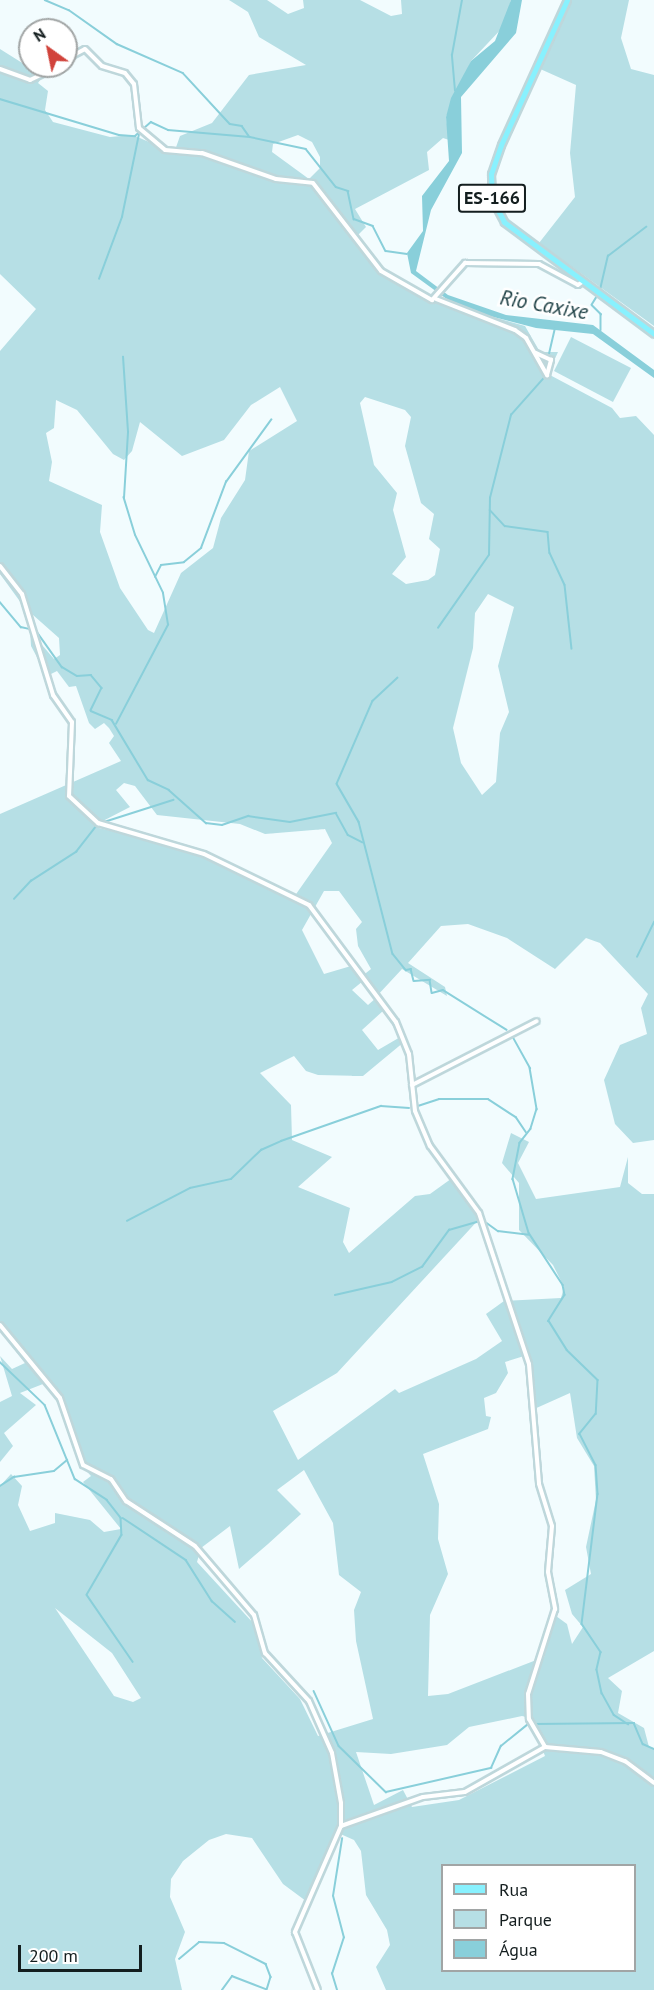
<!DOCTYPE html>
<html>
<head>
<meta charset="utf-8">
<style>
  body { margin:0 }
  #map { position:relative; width:654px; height:1990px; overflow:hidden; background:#f2fcfe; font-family:"PT Sans",sans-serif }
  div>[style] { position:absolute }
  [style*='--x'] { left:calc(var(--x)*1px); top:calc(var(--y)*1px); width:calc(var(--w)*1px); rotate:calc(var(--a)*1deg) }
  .green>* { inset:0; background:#b6dfe5 }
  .water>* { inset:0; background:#89cfda }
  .stream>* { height:1.5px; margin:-0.75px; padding:0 0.75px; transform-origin:0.75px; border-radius:0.75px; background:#89cfda }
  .roads { filter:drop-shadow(2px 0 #bed7db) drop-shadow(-2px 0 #bed7db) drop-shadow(0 2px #bed7db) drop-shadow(0 -2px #bed7db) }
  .minor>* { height:4px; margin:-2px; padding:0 2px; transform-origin:2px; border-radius:2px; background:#fff }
  .major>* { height:5px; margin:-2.5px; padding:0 2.5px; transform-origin:2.5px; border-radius:2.5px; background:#88f1fe }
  span { translate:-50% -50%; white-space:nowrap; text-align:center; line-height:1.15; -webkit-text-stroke:5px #fff; paint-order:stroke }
  .shield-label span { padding:2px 4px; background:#fff; border:2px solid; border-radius:4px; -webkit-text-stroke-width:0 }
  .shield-label { font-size:18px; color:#141e1f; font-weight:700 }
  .water-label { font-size:21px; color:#1b3e43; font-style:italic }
  .legend { position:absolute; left:441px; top:1864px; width:195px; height:108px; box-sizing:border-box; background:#fff; border:2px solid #a1a5a5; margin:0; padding:8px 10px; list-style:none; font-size:18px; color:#141e1f }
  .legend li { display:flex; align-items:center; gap:12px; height:30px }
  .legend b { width:30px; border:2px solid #a1a5a5 }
  .north { position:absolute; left:18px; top:18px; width:60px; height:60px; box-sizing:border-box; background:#fff; border:2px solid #a1a5a5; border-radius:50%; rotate:327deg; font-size:16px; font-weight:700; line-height:24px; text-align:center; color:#141e1f }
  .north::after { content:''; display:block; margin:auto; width:21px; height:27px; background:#d1433b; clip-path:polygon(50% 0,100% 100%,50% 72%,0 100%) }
  .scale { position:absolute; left:18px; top:1945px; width:124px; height:27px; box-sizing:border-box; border:3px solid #141e1f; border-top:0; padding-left:8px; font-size:18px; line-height:21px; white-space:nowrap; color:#141e1f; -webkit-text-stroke:4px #fff; paint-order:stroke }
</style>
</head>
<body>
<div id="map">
  <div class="green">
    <div style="clip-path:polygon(evenodd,229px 0,267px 0,288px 14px,304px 8px,303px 0,360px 0,391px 16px,402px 14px,401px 0,511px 0,504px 26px,471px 61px,446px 117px,449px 140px,443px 138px,427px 152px,429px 170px,355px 209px,366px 227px,358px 235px,382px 271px,434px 300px,525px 326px,540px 352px,558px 352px,548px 374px,612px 408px,620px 418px,636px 416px,654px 435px,654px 1140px,633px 1143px,615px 1124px,604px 1080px,620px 1045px,647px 1034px,641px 1008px,648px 994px,600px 943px,586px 938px,555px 969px,507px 938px,468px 924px,441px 926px,408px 963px,445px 987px,447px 996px,402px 969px,376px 997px,363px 981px,352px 990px,368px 1005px,376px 998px,384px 1010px,362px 1030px,378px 1050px,402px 1036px,404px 1042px,375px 1066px,363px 1076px,318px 1075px,306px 1071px,294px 1056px,260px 1073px,291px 1105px,292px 1140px,332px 1157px,298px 1187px,350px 1208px,343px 1242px,349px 1253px,415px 1196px,430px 1194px,455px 1176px,482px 1216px,337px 1373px,273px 1411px,298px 1460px,395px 1389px,399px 1393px,476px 1359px,502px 1341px,486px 1314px,504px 1301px,561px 1298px,564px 1287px,553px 1265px,519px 1230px,519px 1183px,502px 1163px,511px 1133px,529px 1142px,518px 1163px,536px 1199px,620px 1187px,628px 1157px,628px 1183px,642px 1194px,654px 1194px,654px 1651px,608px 1678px,622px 1691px,618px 1713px,644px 1728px,649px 1747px,654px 1748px,654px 1990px,386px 1990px,376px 1967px,390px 1945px,387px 1930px,366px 1895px,361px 1851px,354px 1840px,336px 1832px,310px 1904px,283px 1884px,252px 1838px,226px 1834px,209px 1840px,183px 1861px,171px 1879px,170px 1897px,185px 1932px,175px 1959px,182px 1990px,0 1990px,0 1486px,11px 1474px,22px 1486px,18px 1505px,30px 1531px,55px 1523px,55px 1513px,90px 1520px,104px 1532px,121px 1529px,83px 1482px,91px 1476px,79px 1463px,56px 1397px,43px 1384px,20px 1393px,36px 1405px,4px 1433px,13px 1446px,0 1462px,0 1402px,12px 1396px,0 1356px,12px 1369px,25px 1363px,0 1331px,0 814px,121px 761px,109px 743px,114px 736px,109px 728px,104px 723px,95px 729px,89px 723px,76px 686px,69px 687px,57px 671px,47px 676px,31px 646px,30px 631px,54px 659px,60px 655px,59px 638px,24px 607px,0 574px,0 351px,36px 309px,0 274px,0 49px,43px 76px,38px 83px,48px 91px,45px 110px,53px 122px,110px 137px,133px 135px,174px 153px,180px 136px,212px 123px,249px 75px,306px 65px,259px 37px,248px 12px,229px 0,298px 135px,312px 142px,320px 157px,320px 168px,309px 179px,272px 152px,273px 144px,298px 135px,229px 0,280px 387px,297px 421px,249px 451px,245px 480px,221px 518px,213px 548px,181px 573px,154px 633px,148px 630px,120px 588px,100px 532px,102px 505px,49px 481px,52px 462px,46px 433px,54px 428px,56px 400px,77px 410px,113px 454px,124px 460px,132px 451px,140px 422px,182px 456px,224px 440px,251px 405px,280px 387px,229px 0,365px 397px,405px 410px,411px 417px,405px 446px,421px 503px,434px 514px,429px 539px,440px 549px,435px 575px,428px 580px,406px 584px,392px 574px,406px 557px,393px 510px,397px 493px,374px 465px,360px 403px,365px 397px,229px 0,488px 594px,514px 607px,498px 666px,509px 712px,500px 733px,496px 782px,482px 795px,461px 763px,453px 728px,473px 648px,475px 613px,488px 594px,229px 0,124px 783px,135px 786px,157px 815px,240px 824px,265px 834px,325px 829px,332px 843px,294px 897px,178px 847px,99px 828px,99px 823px,130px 807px,116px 790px,124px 783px,229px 0,324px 891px,339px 891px,362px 922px,356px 929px,358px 946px,371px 969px,361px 977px,351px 966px,324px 974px,302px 930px,324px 891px,229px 0,524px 1356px,532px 1410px,570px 1393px,577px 1438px,594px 1466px,596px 1500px,586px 1547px,591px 1574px,565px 1590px,572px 1614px,583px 1627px,572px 1644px,567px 1624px,556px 1616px,544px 1657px,448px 1694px,428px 1696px,430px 1615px,448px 1574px,438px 1539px,439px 1504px,423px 1454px,488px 1429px,491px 1417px,486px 1416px,484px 1398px,496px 1393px,508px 1373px,505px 1362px,524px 1356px,229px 0,304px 1470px,333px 1523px,339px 1575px,361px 1592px,354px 1610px,356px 1641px,373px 1719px,318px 1736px,300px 1699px,262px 1658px,255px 1625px,197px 1562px,201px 1548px,230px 1526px,239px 1569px,268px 1544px,301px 1514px,277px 1490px,304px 1470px,229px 0,55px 1608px,112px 1653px,141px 1698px,133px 1702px,114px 1696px,55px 1608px,229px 0,522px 1716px,530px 1718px,545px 1756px,459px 1800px,412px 1807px,403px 1790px,374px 1805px,356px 1752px,391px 1754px,447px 1745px,469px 1727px,522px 1716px,229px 0,442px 1866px,634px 1866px,634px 1970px,442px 1970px,442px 1866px)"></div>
    <div style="clip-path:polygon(567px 0,629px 0,621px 38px,631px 69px,654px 75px,654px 326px,539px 243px,575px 197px,570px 153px,576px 85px,538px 68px)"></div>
    <div style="clip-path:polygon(571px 337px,631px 368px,613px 402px,554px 371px)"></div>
  </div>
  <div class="water">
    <div style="clip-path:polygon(511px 0,522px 0,516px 33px,461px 97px,462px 153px,431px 210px,416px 271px,448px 295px,506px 315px,593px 325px,654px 370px,654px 378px,593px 334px,536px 328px,459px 308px,411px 273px,407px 253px,423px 231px,422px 196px,449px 161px,446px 117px,451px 98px,471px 61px,495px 41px)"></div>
  </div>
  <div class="stream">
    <div style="--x:45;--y:0;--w:26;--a:23"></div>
    <div style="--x:69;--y:10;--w:59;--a:35.3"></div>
    <div style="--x:117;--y:44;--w:72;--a:23.7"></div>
    <div style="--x:183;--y:73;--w:69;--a:47.3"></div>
    <div style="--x:230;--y:124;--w:12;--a:9"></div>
    <div style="--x:242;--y:126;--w:12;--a:55"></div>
    <div style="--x:455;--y:91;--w:36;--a:-95"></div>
    <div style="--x:452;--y:55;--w:56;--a:-79.7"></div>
    <div style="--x:0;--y:99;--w:124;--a:16.8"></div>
    <div style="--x:119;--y:135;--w:16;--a:4"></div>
    <div style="--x:135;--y:136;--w:21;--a:-41"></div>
    <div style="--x:151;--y:122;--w:19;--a:25"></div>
    <div style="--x:168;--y:130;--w:82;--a:4.9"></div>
    <div style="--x:250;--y:137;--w:57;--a:12.1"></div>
    <div style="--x:306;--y:149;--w:48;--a:51.7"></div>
    <div style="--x:336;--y:187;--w:13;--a:18"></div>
    <div style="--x:348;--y:191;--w:29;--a:78"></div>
    <div style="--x:354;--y:219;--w:20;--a:20"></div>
    <div style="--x:373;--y:226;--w:28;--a:63"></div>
    <div style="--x:386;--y:251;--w:21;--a:8"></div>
    <div style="--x:99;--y:279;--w:66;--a:-69.6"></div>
    <div style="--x:122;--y:217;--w:85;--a:-78.4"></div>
    <div style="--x:600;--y:290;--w:35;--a:-77"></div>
    <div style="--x:608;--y:256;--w:48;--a:-37.3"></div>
    <div style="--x:597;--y:297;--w:9;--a:122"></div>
    <div style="--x:592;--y:305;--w:13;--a:45"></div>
    <div style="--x:601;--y:314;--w:16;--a:90"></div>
    <div style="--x:549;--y:354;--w:26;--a:-77"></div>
    <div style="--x:490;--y:510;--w:22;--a:47"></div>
    <div style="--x:505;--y:526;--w:43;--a:7.9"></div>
    <div style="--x:548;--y:532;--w:21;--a:85"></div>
    <div style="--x:550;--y:553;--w:35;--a:65"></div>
    <div style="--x:565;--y:585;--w:64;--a:83.8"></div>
    <div style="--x:155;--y:577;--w:13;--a:-63"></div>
    <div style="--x:161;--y:565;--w:23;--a:-7"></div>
    <div style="--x:184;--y:562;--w:22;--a:-39"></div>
    <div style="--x:201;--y:548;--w:71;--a:-69.3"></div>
    <div style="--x:226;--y:482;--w:77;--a:-54"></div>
    <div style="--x:0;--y:602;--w:33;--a:50"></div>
    <div style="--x:21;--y:627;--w:9;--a:13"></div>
    <div style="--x:438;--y:628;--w:89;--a:-55.1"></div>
    <div style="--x:489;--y:555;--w:57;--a:-89"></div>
    <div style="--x:490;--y:498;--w:86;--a:-75.8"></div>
    <div style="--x:511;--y:415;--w:48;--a:-48.4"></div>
    <div style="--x:35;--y:629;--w:47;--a:54.6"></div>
    <div style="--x:62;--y:667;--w:17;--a:31"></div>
    <div style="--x:77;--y:676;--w:14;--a:-4"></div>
    <div style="--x:91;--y:675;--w:17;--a:50"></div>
    <div style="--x:102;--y:688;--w:25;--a:116"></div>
    <div style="--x:91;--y:711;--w:23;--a:23"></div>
    <div style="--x:112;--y:720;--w:70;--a:59"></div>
    <div style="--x:148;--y:780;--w:23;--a:25"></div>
    <div style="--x:169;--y:790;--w:50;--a:41.7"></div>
    <div style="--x:206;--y:823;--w:16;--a:7"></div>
    <div style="--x:222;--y:825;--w:28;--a:-19"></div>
    <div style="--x:248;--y:816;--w:42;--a:8.1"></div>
    <div style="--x:290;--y:822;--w:47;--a:-11.1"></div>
    <div style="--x:336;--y:813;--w:25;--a:61"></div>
    <div style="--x:348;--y:835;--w:16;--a:27"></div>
    <div style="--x:398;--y:678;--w:34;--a:137"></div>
    <div style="--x:373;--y:701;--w:90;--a:113.4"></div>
    <div style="--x:337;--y:784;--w:44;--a:59.9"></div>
    <div style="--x:359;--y:822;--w:136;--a:75.6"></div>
    <div style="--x:393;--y:954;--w:21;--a:51"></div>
    <div style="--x:406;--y:970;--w:5;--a:-11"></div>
    <div style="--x:411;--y:969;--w:12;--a:76"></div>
    <div style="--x:414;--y:981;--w:16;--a:-4"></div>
    <div style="--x:430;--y:980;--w:13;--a:81"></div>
    <div style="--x:432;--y:993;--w:11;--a:-15"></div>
    <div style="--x:443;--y:990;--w:75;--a:32"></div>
    <div style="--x:116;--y:724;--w:112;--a:-62.3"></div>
    <div style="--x:168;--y:625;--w:32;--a:-99"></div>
    <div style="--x:163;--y:593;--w:64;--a:-115.8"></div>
    <div style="--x:135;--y:535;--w:39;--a:-107"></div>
    <div style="--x:124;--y:498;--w:66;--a:-86.5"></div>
    <div style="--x:128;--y:432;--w:75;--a:-93.8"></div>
    <div style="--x:101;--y:823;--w:76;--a:-17.7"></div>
    <div style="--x:14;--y:899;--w:25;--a:-47"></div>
    <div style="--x:31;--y:881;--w:54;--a:-32.8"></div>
    <div style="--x:76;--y:852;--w:34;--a:-52"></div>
    <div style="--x:637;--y:957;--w:39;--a:-64"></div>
    <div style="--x:512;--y:1035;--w:38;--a:61"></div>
    <div style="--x:530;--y:1068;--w:42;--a:80.3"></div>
    <div style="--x:537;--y:1109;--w:21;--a:107"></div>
    <div style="--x:531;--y:1129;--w:18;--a:128"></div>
    <div style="--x:520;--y:1143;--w:37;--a:101"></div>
    <div style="--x:513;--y:1179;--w:56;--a:73.5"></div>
    <div style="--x:529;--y:1233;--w:62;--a:56.8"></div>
    <div style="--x:563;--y:1285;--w:10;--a:79"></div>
    <div style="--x:565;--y:1295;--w:31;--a:122"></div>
    <div style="--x:549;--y:1321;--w:34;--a:58"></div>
    <div style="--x:567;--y:1350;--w:43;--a:44.1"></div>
    <div style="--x:598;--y:1380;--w:34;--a:93"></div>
    <div style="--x:596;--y:1414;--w:26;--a:129"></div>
    <div style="--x:580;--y:1434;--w:35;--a:63"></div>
    <div style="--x:596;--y:1465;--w:29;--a:86"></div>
    <div style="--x:598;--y:1494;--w:131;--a:97"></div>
    <div style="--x:582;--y:1624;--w:34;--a:56"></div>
    <div style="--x:601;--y:1652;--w:18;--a:103"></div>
    <div style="--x:597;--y:1670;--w:24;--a:78"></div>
    <div style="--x:602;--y:1693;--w:25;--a:61"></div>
    <div style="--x:614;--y:1715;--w:17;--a:33"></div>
    <div style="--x:418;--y:1106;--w:22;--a:-18"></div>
    <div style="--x:439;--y:1099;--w:49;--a:0"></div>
    <div style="--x:488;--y:1099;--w:33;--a:33"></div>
    <div style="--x:516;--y:1117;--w:18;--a:56"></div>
    <div style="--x:127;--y:1221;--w:71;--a:-27.6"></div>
    <div style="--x:190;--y:1188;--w:42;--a:-12.4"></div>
    <div style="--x:231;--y:1179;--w:42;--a:-44"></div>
    <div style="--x:261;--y:1150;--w:22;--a:-24"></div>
    <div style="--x:281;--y:1141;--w:106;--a:-19.3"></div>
    <div style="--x:381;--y:1106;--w:28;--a:4"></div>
    <div style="--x:487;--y:1223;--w:14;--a:36"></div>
    <div style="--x:498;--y:1231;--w:31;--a:7"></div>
    <div style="--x:335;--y:1295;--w:58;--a:-12.8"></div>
    <div style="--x:392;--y:1282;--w:34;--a:-27"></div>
    <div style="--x:422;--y:1267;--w:46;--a:-53.9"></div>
    <div style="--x:449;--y:1230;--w:32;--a:-16"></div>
    <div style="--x:0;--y:1362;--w:62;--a:43.7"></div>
    <div style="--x:45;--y:1405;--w:80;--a:67.9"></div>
    <div style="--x:75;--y:1479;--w:38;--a:33"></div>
    <div style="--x:107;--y:1500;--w:23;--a:52"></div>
    <div style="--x:121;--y:1518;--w:17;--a:87"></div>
    <div style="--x:122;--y:1535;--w:69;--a:120.3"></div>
    <div style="--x:87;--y:1595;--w:81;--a:55.5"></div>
    <div style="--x:0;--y:1486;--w:17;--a:-33"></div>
    <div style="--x:14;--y:1477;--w:40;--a:-8.5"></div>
    <div style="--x:54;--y:1471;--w:17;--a:-40"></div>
    <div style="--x:123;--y:1518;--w:76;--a:33.7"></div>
    <div style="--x:186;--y:1560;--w:49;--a:57.6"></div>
    <div style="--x:212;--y:1601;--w:31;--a:42"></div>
    <div style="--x:314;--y:1691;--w:60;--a:65.6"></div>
    <div style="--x:339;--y:1746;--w:66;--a:44.4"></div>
    <div style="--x:386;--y:1792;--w:108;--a:-12.9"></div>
    <div style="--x:491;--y:1768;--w:24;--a:-66"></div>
    <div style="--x:501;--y:1746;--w:35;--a:-39"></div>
    <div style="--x:534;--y:1724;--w:100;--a:-0.6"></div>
    <div style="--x:634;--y:1723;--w:23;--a:67"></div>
    <div style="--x:643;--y:1744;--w:12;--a:24"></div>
    <div style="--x:179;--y:1959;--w:26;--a:-40"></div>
    <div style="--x:199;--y:1942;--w:25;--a:2"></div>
    <div style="--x:224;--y:1943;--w:47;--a:26.6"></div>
    <div style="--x:266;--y:1964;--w:14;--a:69"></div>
    <div style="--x:271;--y:1977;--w:14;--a:107"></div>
    <div style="--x:222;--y:1990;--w:17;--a:-54"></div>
    <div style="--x:232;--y:1976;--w:36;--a:21"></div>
    <div style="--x:337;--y:1990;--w:17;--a:-107"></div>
    <div style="--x:332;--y:1974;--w:38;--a:-72"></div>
    <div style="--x:344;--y:1938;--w:43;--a:-104.7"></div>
    <div style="--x:333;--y:1896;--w:58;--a:-81"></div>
  </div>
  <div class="roads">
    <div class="minor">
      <div style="--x:66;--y:59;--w:21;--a:-28"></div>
      <div style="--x:85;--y:49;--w:24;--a:45"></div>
      <div style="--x:102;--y:66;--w:24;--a:17"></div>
      <div style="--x:125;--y:73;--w:14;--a:51"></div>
      <div style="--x:134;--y:84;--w:44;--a:83.5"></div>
      <div style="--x:139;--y:128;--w:34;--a:40"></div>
      <div style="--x:165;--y:150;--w:37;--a:5"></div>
      <div style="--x:202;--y:153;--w:78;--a:19.4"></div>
      <div style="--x:276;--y:179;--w:37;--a:6"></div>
      <div style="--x:313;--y:183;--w:111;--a:52.3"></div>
      <div style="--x:381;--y:271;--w:59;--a:29.6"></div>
      <div style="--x:432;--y:300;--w:50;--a:-48.3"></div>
      <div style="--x:465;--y:263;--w:74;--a:0.8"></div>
      <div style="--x:539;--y:264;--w:44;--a:28.3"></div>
      <div style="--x:578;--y:285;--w:5;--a:-37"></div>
      <div style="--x:0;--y:69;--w:32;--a:20"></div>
      <div style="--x:30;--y:80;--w:33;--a:-25"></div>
      <div style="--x:436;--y:299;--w:85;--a:21.4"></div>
      <div style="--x:515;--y:330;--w:14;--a:36"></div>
      <div style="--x:526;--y:338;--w:43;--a:60.4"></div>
      <div style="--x:547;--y:375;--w:16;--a:-75"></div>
      <div style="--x:551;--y:360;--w:17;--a:-155"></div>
      <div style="--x:0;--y:566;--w:36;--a:52"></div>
      <div style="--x:22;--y:594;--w:106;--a:72.9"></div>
      <div style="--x:53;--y:695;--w:33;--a:55"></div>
      <div style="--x:72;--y:722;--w:74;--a:92.3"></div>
      <div style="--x:69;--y:796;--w:40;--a:43"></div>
      <div style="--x:98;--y:823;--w:110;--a:16.3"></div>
      <div style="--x:204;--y:854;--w:117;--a:25.9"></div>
      <div style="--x:309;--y:905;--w:146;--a:53.4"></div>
      <div style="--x:396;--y:1022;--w:35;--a:68"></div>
      <div style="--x:409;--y:1054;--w:57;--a:84"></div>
      <div style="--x:415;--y:1111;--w:38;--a:67"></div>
      <div style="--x:430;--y:1146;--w:83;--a:53.8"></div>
      <div style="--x:479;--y:1213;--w:159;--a:71.7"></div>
      <div style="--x:529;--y:1364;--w:120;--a:85.2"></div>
      <div style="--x:539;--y:1484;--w:44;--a:72.8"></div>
      <div style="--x:552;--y:1526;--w:46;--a:95"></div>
      <div style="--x:548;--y:1572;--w:38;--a:79"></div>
      <div style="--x:555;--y:1609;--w:89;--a:107.6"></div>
      <div style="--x:528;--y:1694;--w:25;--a:88"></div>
      <div style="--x:529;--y:1719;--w:32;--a:60"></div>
      <div style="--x:545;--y:1747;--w:56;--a:5.1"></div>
      <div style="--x:601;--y:1752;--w:26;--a:21"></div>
      <div style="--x:625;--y:1761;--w:36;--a:37"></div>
      <div style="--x:412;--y:1085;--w:140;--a:-27.1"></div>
      <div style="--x:0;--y:1325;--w:94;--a:50.6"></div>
      <div style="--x:60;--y:1398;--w:71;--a:71.1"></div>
      <div style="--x:83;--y:1465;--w:31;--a:27"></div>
      <div style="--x:111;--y:1479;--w:27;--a:56"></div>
      <div style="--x:126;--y:1501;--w:82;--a:33.1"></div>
      <div style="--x:195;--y:1546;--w:91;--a:49.5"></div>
      <div style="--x:254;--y:1615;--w:40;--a:74"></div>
      <div style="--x:265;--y:1653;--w:65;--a:47.5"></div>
      <div style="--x:309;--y:1701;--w:57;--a:66.1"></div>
      <div style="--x:332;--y:1753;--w:51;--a:79.8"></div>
      <div style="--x:341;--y:1803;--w:23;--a:90"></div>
      <div style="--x:341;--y:1826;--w:116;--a:113.5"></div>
      <div style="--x:295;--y:1932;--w:62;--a:68.4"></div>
      <div style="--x:341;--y:1826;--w:87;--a:-19.5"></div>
      <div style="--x:423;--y:1797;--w:42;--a:-6.8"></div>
      <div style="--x:465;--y:1792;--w:92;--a:-29.4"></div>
    </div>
    <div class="major">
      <div style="--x:567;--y:0;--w:159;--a:114.5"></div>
      <div style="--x:501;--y:145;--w:31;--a:109"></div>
      <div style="--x:491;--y:174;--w:25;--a:88"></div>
      <div style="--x:492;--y:199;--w:26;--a:62"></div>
      <div style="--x:504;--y:222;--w:187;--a:36.7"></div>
    </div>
  </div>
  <div class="shield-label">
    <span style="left:492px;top:198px">ES-166</span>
  </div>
  <div class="water-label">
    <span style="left:544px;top:305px;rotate:10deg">Rio Caxixe</span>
  </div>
  <ul class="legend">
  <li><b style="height:8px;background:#88f1fe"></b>Rua</li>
  <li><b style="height:16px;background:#b6dfe5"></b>Parque</li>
  <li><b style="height:16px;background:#89cfda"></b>Água</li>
  </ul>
  <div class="north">N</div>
  <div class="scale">200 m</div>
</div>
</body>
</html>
